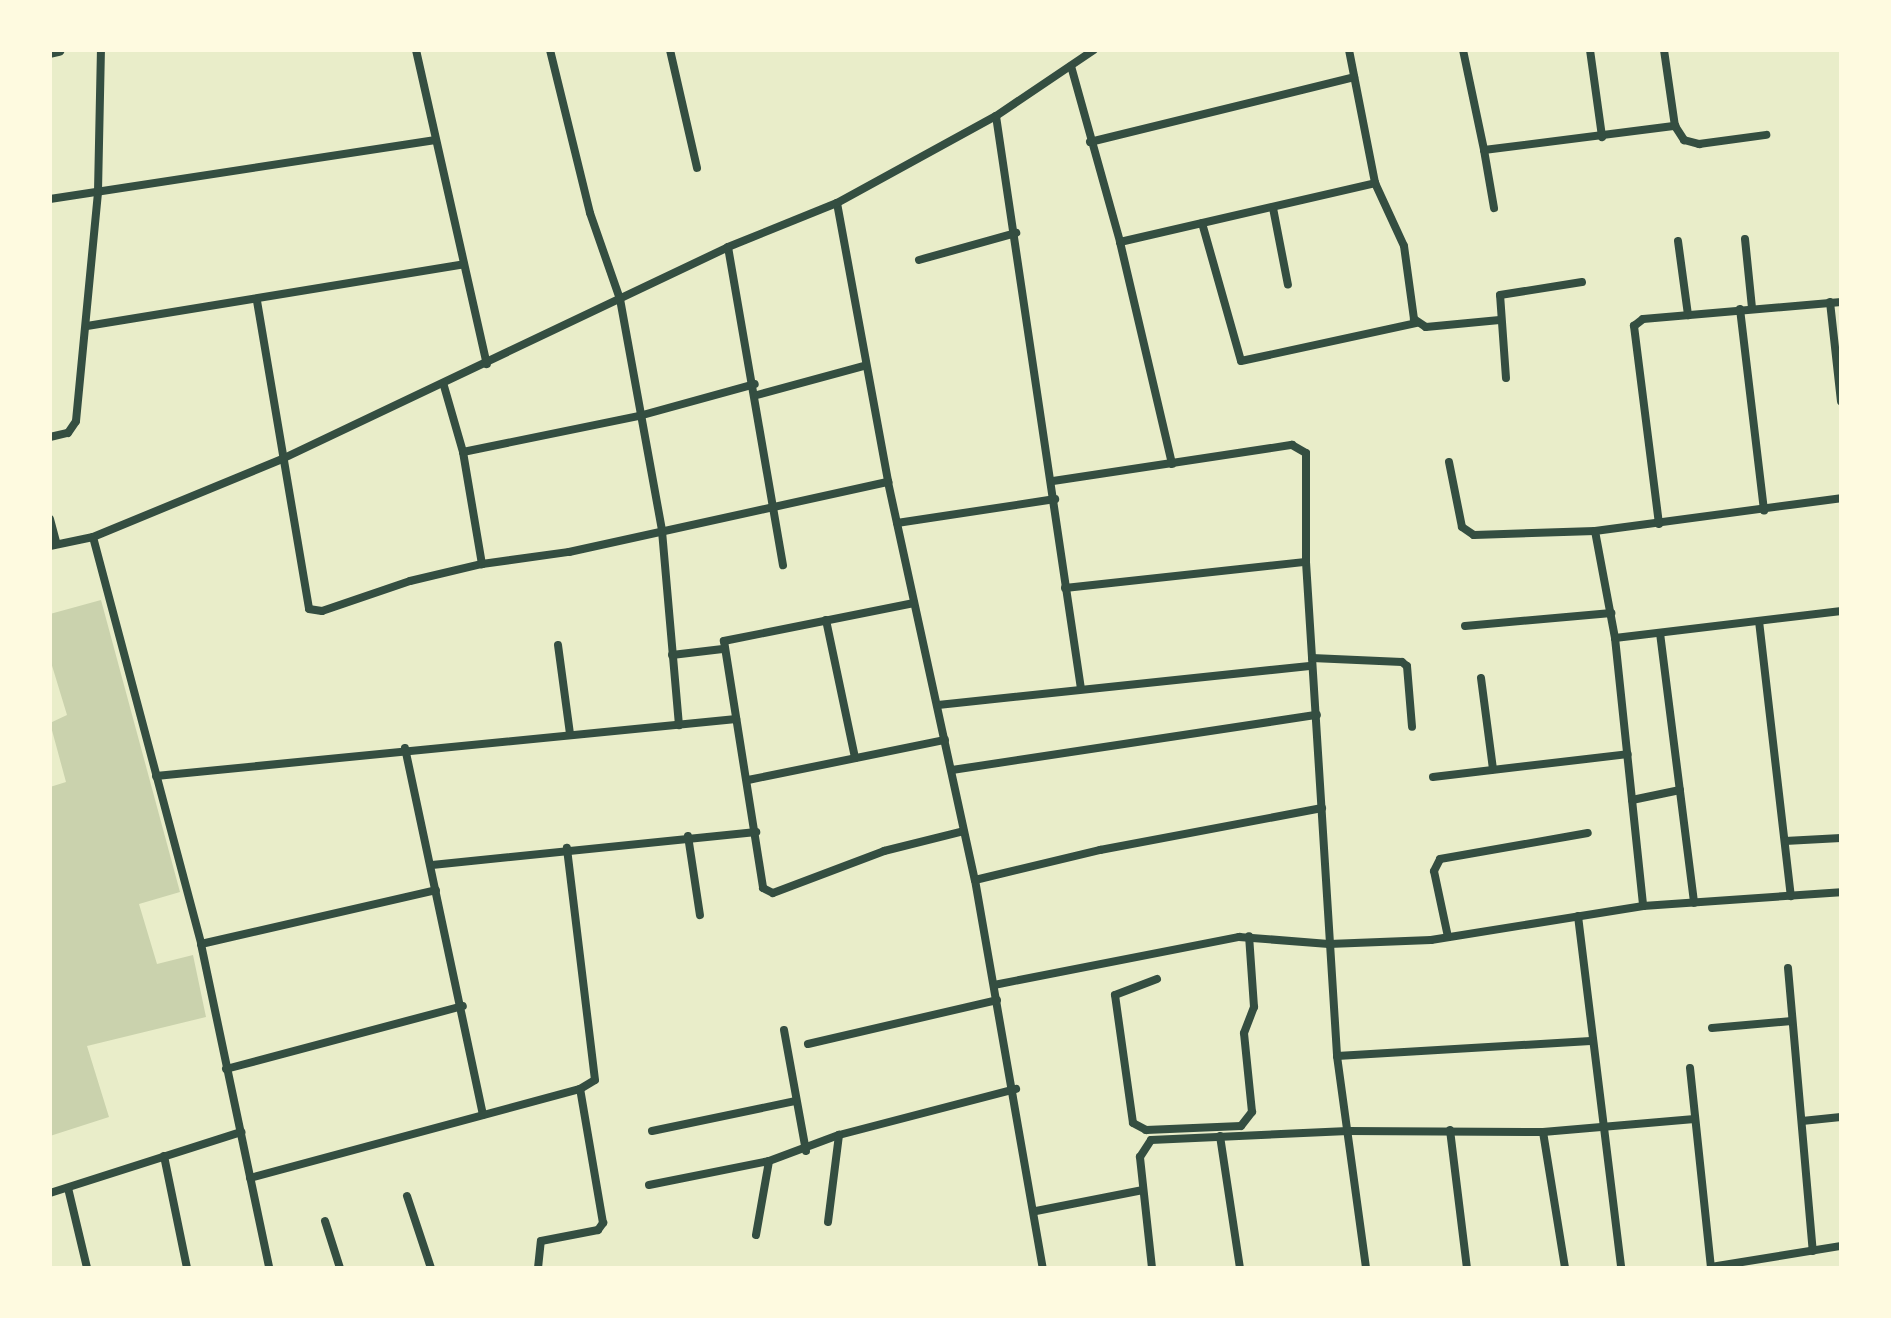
<!DOCTYPE html>
<html>
<head>
<meta charset="utf-8">
<style>
  body { margin:0 }
  #map { position:relative; width:1891px; height:1318px; overflow:hidden; background:#e9edc9; font-family:"Source Serif 4",serif }
  div>[style] { position:absolute }
  [style*='--x'] { left:calc(var(--x)*1px); top:calc(var(--y)*1px); width:calc(var(--w)*1px); rotate:calc(var(--a)*1deg) }
  .green>* { inset:0; background:#cad2ad }
  .minor>* { height:8px; margin:-4px; padding:0 4px; transform-origin:4px; border-radius:4px; background:#344e41 }
  .secondary>* { height:12px; margin:-6px; padding:0 6px; transform-origin:6px; border-radius:6px; background:#344e41 }
  span { translate:-50% -50%; white-space:nowrap; text-align:center; line-height:1.15; -webkit-text-stroke:8px #fefae0; paint-order:stroke }
  .frame { position:absolute; inset:0; border:52px solid #fefae0; pointer-events:none }
</style>
</head>
<body>
<div id="map">
  <div class="green">
    <div style="clip-path:polygon(101px 600px,180px 892px,139px 904px,157px 964px,193px 955px,206px 1017px,87px 1046px,109px 1117px,50px 1136px,50px 787px,66px 782px,50px 723px,67px 715px,50px 659px,50px 614px)"></div>
  </div>
  <div class="minor">
    <div style="--x:416;--y:50;--w:322;--a:77.3"></div>
    <div style="--x:550;--y:50;--w:168;--a:76.2"></div>
    <div style="--x:590;--y:213;--w:91;--a:70.8"></div>
    <div style="--x:620;--y:299;--w:236;--a:79.7"></div>
    <div style="--x:662;--y:531;--w:195;--a:85"></div>
    <div style="--x:670;--y:50;--w:121;--a:77.1"></div>
    <div style="--x:1349;--y:50;--w:136;--a:78.9"></div>
    <div style="--x:1375;--y:183;--w:69;--a:65.3"></div>
    <div style="--x:1404;--y:246;--w:74;--a:82.2"></div>
    <div style="--x:1414;--y:319;--w:14;--a:34"></div>
    <div style="--x:1426;--y:327;--w:74;--a:-5.4"></div>
    <div style="--x:1463;--y:50;--w:102;--a:78.1"></div>
    <div style="--x:1484;--y:150;--w:193;--a:-7.2"></div>
    <div style="--x:1590;--y:50;--w:88;--a:82.1"></div>
    <div style="--x:1664;--y:50;--w:77;--a:81.8"></div>
    <div style="--x:1675;--y:126;--w:17;--a:57"></div>
    <div style="--x:1684;--y:140;--w:16;--a:15"></div>
    <div style="--x:1699;--y:144;--w:68;--a:-7.7"></div>
    <div style="--x:1071;--y:66;--w:183;--a:74.4"></div>
    <div style="--x:1120;--y:242;--w:228;--a:76.8"></div>
    <div style="--x:996;--y:116;--w:579;--a:81.56"></div>
    <div style="--x:1090;--y:142;--w:272;--a:-13.8"></div>
    <div style="--x:1484;--y:150;--w:59;--a:80.2"></div>
    <div style="--x:50;--y:199;--w:390;--a:-8.7"></div>
    <div style="--x:837;--y:203;--w:284;--a:79.6"></div>
    <div style="--x:888;--y:482;--w:407;--a:77.7"></div>
    <div style="--x:975;--y:880;--w:394;--a:80.1"></div>
    <div style="--x:1273;--y:208;--w:78;--a:79"></div>
    <div style="--x:1202;--y:223;--w:143;--a:74.2"></div>
    <div style="--x:1241;--y:361;--w:180;--a:-12.2"></div>
    <div style="--x:1745;--y:239;--w:69;--a:84.2"></div>
    <div style="--x:1678;--y:241;--w:75;--a:82.3"></div>
    <div style="--x:1120;--y:242;--w:262;--a:-13"></div>
    <div style="--x:728;--y:247;--w:323;--a:80.2"></div>
    <div style="--x:919;--y:260;--w:101;--a:-15.6"></div>
    <div style="--x:257;--y:301;--w:312;--a:80.4"></div>
    <div style="--x:309;--y:609;--w:13;--a:9"></div>
    <div style="--x:322;--y:611;--w:93;--a:-18.8"></div>
    <div style="--x:410;--y:581;--w:74;--a:-13.3"></div>
    <div style="--x:1830;--y:302;--w:100;--a:83.7"></div>
    <div style="--x:1740;--y:309;--w:203;--a:83.2"></div>
    <div style="--x:87;--y:326;--w:382;--a:-9.3"></div>
    <div style="--x:1506;--y:378;--w:83;--a:-94.1"></div>
    <div style="--x:1500;--y:295;--w:83;--a:-9"></div>
    <div style="--x:444;--y:386;--w:69;--a:73.9"></div>
    <div style="--x:463;--y:452;--w:114;--a:80.4"></div>
    <div style="--x:482;--y:564;--w:88;--a:-7.9"></div>
    <div style="--x:569;--y:552;--w:327;--a:-12.4"></div>
    <div style="--x:757;--y:395;--w:111;--a:-15.2"></div>
    <div style="--x:50;--y:437;--w:18;--a:-13"></div>
    <div style="--x:68;--y:433;--w:14;--a:-56"></div>
    <div style="--x:76;--y:421;--w:231;--a:-84.5"></div>
    <div style="--x:98;--y:191;--w:141;--a:-88.8"></div>
    <div style="--x:463;--y:452;--w:180;--a:-11.6"></div>
    <div style="--x:639;--y:416;--w:120;--a:-15.4"></div>
    <div style="--x:1449;--y:462;--w:66;--a:78.7"></div>
    <div style="--x:1462;--y:527;--w:14;--a:34"></div>
    <div style="--x:1474;--y:535;--w:121;--a:-1.9"></div>
    <div style="--x:1595;--y:531;--w:248;--a:-7.6"></div>
    <div style="--x:1053;--y:481;--w:242;--a:-8.6"></div>
    <div style="--x:1292;--y:445;--w:16;--a:30"></div>
    <div style="--x:1306;--y:453;--w:109;--a:90"></div>
    <div style="--x:1306;--y:562;--w:495;--a:86.4"></div>
    <div style="--x:1337;--y:1056;--w:214;--a:82.2"></div>
    <div style="--x:50;--y:519;--w:24;--a:75"></div>
    <div style="--x:897;--y:523;--w:160;--a:-8.6"></div>
    <div style="--x:1659;--y:524;--w:200;--a:-97.2"></div>
    <div style="--x:1634;--y:326;--w:11;--a:-38"></div>
    <div style="--x:1643;--y:319;--w:199;--a:-4.9"></div>
    <div style="--x:1595;--y:531;--w:109;--a:79.4"></div>
    <div style="--x:1615;--y:638;--w:269;--a:84"></div>
    <div style="--x:93;--y:537;--w:421;--a:75.1"></div>
    <div style="--x:201;--y:944;--w:331;--a:78.1"></div>
    <div style="--x:50;--y:546;--w:44;--a:-11.8"></div>
    <div style="--x:93;--y:537;--w:204;--a:-22.4"></div>
    <div style="--x:282;--y:459;--w:494;--a:-25.4"></div>
    <div style="--x:728;--y:247;--w:118;--a:-22"></div>
    <div style="--x:837;--y:203;--w:181;--a:-28.7"></div>
    <div style="--x:996;--y:116;--w:118;--a:-34"></div>
    <div style="--x:1065;--y:588;--w:242;--a:-6.2"></div>
    <div style="--x:914;--y:603;--w:194;--a:168.7"></div>
    <div style="--x:724;--y:641;--w:250;--a:81"></div>
    <div style="--x:763;--y:888;--w:11;--a:27"></div>
    <div style="--x:773;--y:893;--w:119;--a:-20.7"></div>
    <div style="--x:884;--y:851;--w:82;--a:-14"></div>
    <div style="--x:826;--y:620;--w:141;--a:78.1"></div>
    <div style="--x:1759;--y:621;--w:277;--a:83.4"></div>
    <div style="--x:1465;--y:626;--w:147;--a:-5.1"></div>
    <div style="--x:1660;--y:633;--w:272;--a:82.8"></div>
    <div style="--x:1615;--y:638;--w:228;--a:-6.8"></div>
    <div style="--x:558;--y:645;--w:90;--a:82.3"></div>
    <div style="--x:672;--y:655;--w:51;--a:-6.7"></div>
    <div style="--x:1312;--y:658;--w:90;--a:2.5"></div>
    <div style="--x:1402;--y:662;--w:6;--a:39"></div>
    <div style="--x:1407;--y:666;--w:61;--a:85.3"></div>
    <div style="--x:1481;--y:678;--w:92;--a:82.5"></div>
    <div style="--x:938;--y:705;--w:376;--a:-6"></div>
    <div style="--x:405;--y:748;--w:375;--a:78"></div>
    <div style="--x:952;--y:770;--w:369;--a:-8.6"></div>
    <div style="--x:156;--y:776;--w:583;--a:-5.61"></div>
    <div style="--x:1433;--y:777;--w:196;--a:-6.7"></div>
    <div style="--x:748;--y:780;--w:201;--a:-11.5"></div>
    <div style="--x:1632;--y:800;--w:49;--a:-11.8"></div>
    <div style="--x:688;--y:836;--w:80;--a:81.4"></div>
    <div style="--x:1785;--y:841;--w:56;--a:-3.1"></div>
    <div style="--x:432;--y:865;--w:326;--a:-5.8"></div>
    <div style="--x:975;--y:880;--w:129;--a:-13.5"></div>
    <div style="--x:1100;--y:850;--w:226;--a:-10.7"></div>
    <div style="--x:1578;--y:916;--w:355;--a:83"></div>
    <div style="--x:1448;--y:937;--w:67;--a:-102"></div>
    <div style="--x:1434;--y:871;--w:13;--a:-63"></div>
    <div style="--x:1440;--y:859;--w:150;--a:-10"></div>
    <div style="--x:201;--y:944;--w:241;--a:-12.9"></div>
    <div style="--x:1788;--y:968;--w:284;--a:85"></div>
    <div style="--x:1157;--y:979;--w:45;--a:159.1"></div>
    <div style="--x:1115;--y:995;--w:129;--a:82"></div>
    <div style="--x:1133;--y:1123;--w:15;--a:28"></div>
    <div style="--x:1146;--y:1130;--w:95;--a:-2.4"></div>
    <div style="--x:1241;--y:1126;--w:18;--a:-52"></div>
    <div style="--x:1252;--y:1112;--w:79;--a:-95.8"></div>
    <div style="--x:1244;--y:1033;--w:28;--a:-69"></div>
    <div style="--x:1254;--y:1007;--w:71;--a:-94"></div>
    <div style="--x:994;--y:985;--w:250;--a:-11.1"></div>
    <div style="--x:1239;--y:937;--w:90;--a:4.4"></div>
    <div style="--x:1329;--y:944;--w:102;--a:-2.2"></div>
    <div style="--x:1431;--y:940;--w:215;--a:-9.1"></div>
    <div style="--x:1643;--y:906;--w:198;--a:-4"></div>
    <div style="--x:1712;--y:1028;--w:80;--a:-5"></div>
    <div style="--x:784;--y:1030;--w:123;--a:79.7"></div>
    <div style="--x:808;--y:1044;--w:194;--a:-13.1"></div>
    <div style="--x:1337;--y:1056;--w:254;--a:-3.4"></div>
    <div style="--x:1690;--y:1068;--w:201;--a:84"></div>
    <div style="--x:226;--y:1069;--w:245;--a:-14.9"></div>
    <div style="--x:1802;--y:1121;--w:39;--a:-6"></div>
    <div style="--x:1450;--y:1130;--w:139;--a:83"></div>
    <div style="--x:652;--y:1131;--w:147;--a:-11.8"></div>
    <div style="--x:1543;--y:1132;--w:138;--a:80.8"></div>
    <div style="--x:1220;--y:1136;--w:134;--a:81.4"></div>
    <div style="--x:164;--y:1156;--w:114;--a:78.4"></div>
    <div style="--x:250;--y:1178;--w:342;--a:-15.1"></div>
    <div style="--x:580;--y:1089;--w:17;--a:-31"></div>
    <div style="--x:595;--y:1080;--w:234;--a:-96.9"></div>
    <div style="--x:649;--y:1185;--w:122;--a:-11.3"></div>
    <div style="--x:769;--y:1161;--w:75;--a:-20.4"></div>
    <div style="--x:839;--y:1135;--w:183;--a:-14.6"></div>
    <div style="--x:68;--y:1188;--w:82;--a:76.6"></div>
    <div style="--x:50;--y:1193;--w:201;--a:-17.7"></div>
    <div style="--x:407;--y:1196;--w:76;--a:71.6"></div>
    <div style="--x:1036;--y:1211;--w:109;--a:-11.1"></div>
    <div style="--x:325;--y:1221;--w:49;--a:72.3"></div>
    <div style="--x:828;--y:1222;--w:88;--a:-82.8"></div>
    <div style="--x:756;--y:1235;--w:75;--a:-80"></div>
    <div style="--x:1711;--y:1267;--w:132;--a:-9.2"></div>
    <div style="--x:538;--y:1268;--w:27;--a:-84"></div>
    <div style="--x:541;--y:1241;--w:58;--a:-10.9"></div>
    <div style="--x:598;--y:1230;--w:9;--a:-54"></div>
    <div style="--x:603;--y:1223;--w:136;--a:-99.7"></div>
    <div style="--x:1152;--y:1268;--w:112;--a:-96.2"></div>
    <div style="--x:1140;--y:1157;--w:20;--a:-57"></div>
    <div style="--x:1151;--y:1140;--w:197;--a:-2.6"></div>
    <div style="--x:1348;--y:1131;--w:195;--a:0.3"></div>
    <div style="--x:1543;--y:1132;--w:152;--a:-4.9"></div>
  </div>
  <div class="secondary">
    <div style="--x:50;--y:52;--w:9;--a:-13"></div>
  </div>
  <div class="frame"></div>
</div>
</body>
</html>
